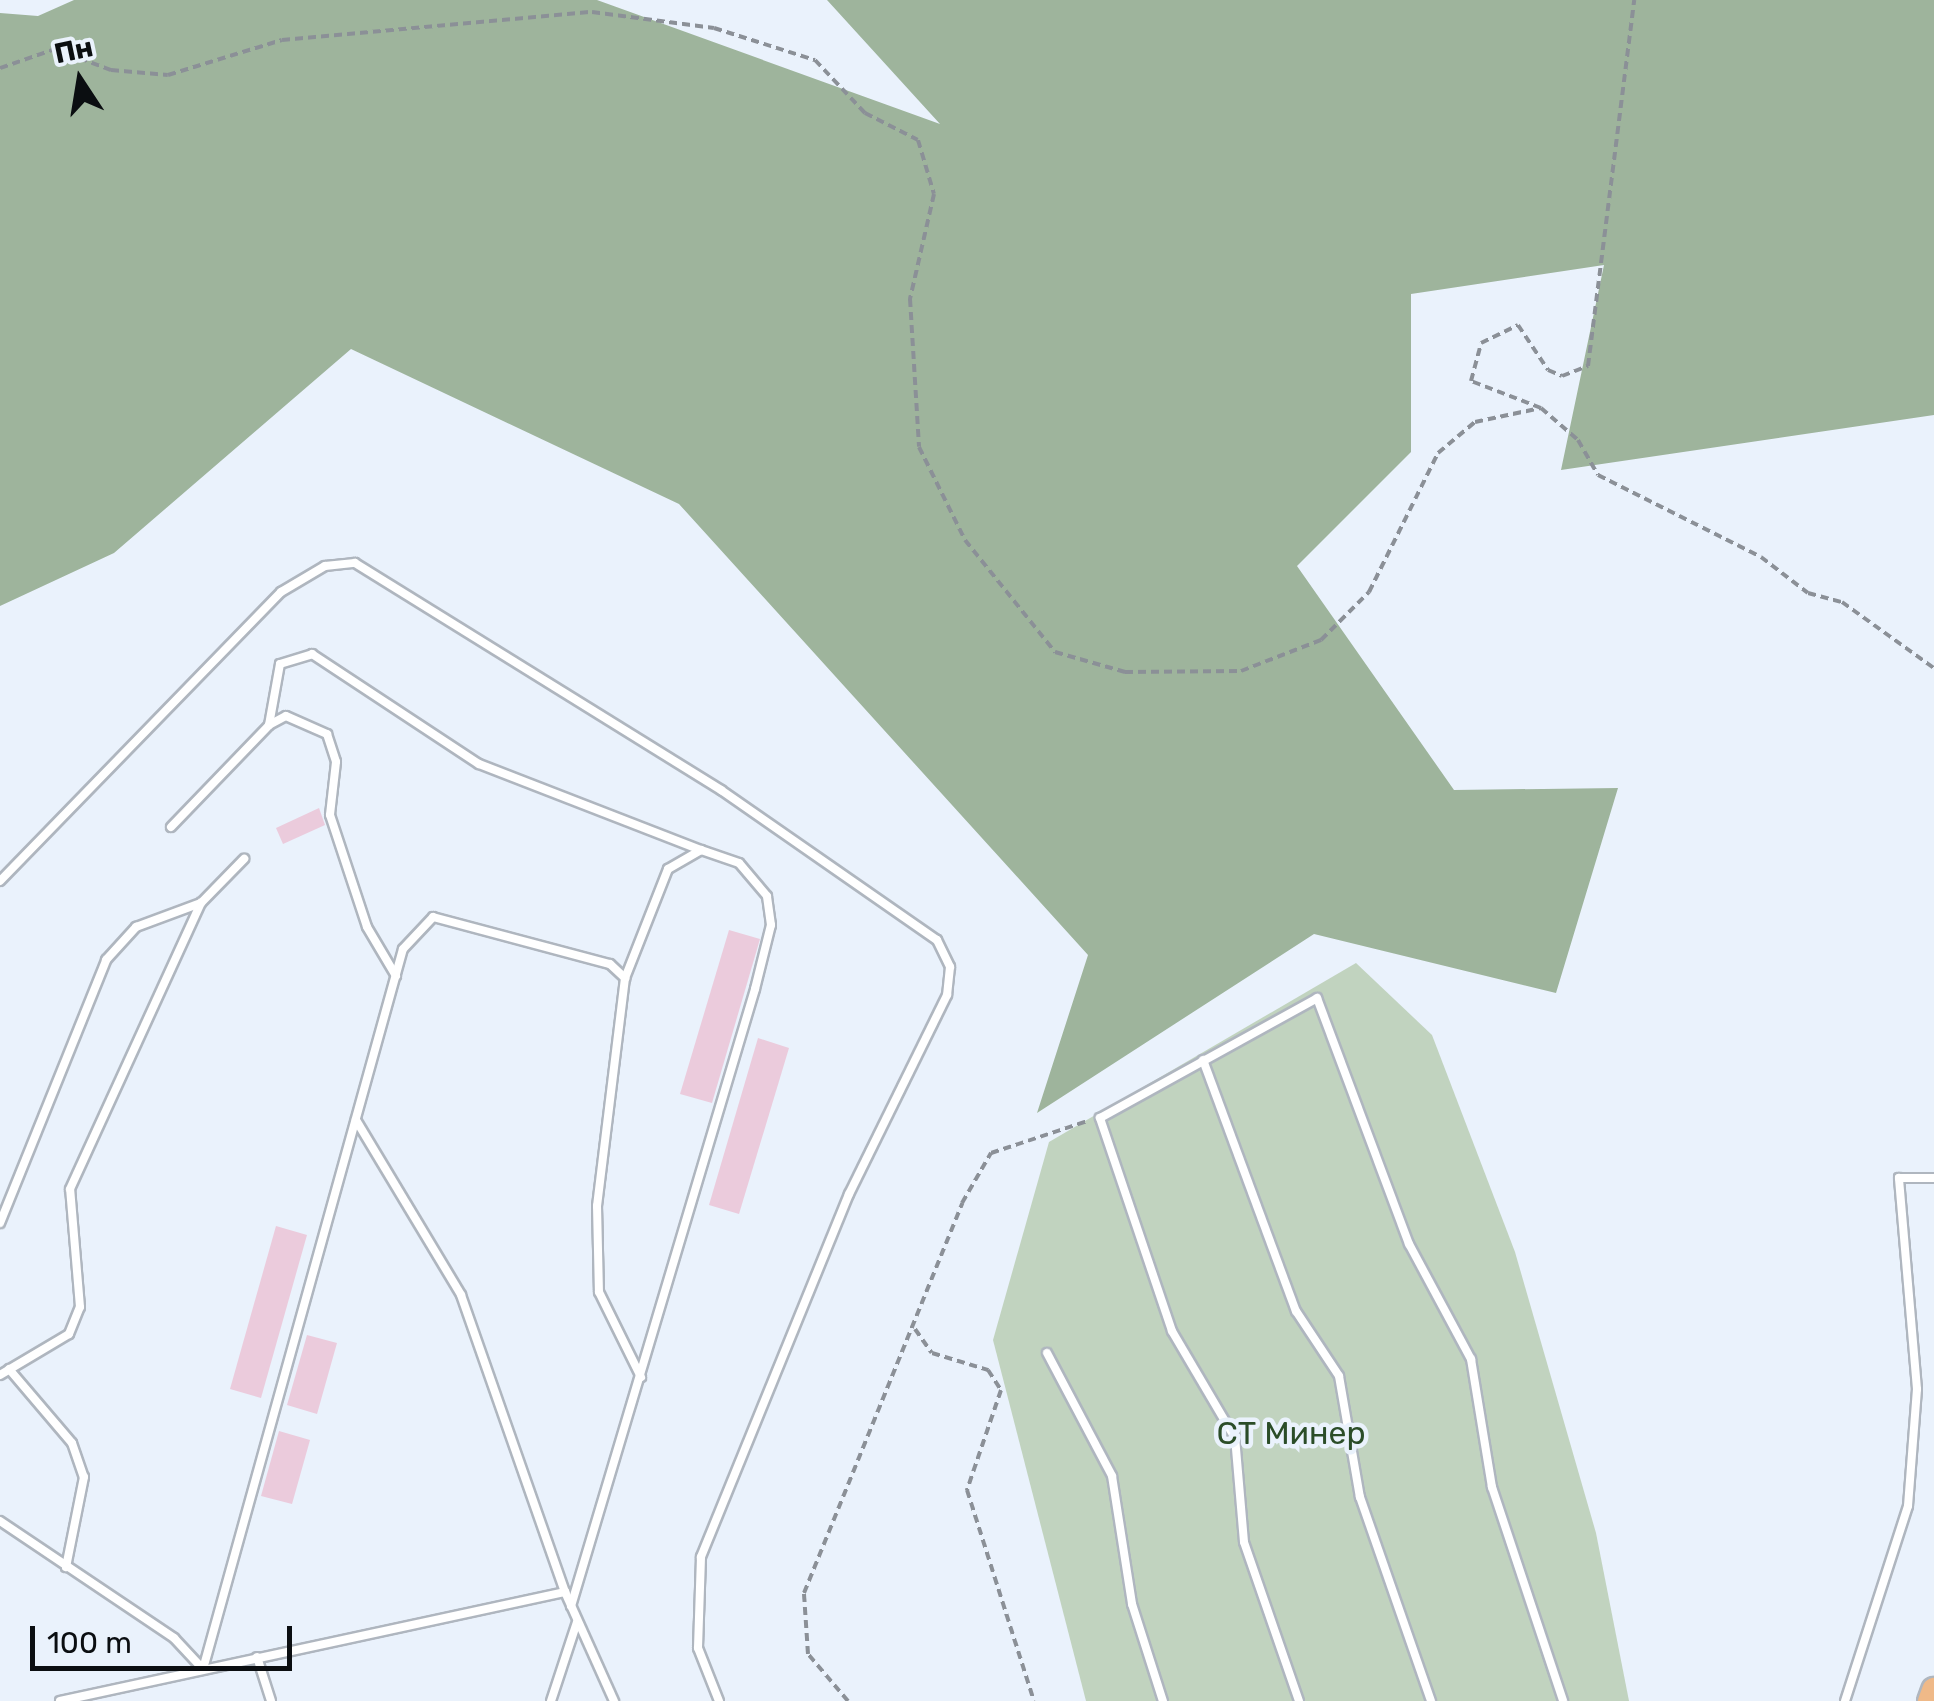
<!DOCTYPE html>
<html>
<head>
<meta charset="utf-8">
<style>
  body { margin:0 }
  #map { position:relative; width:1934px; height:1701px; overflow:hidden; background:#eaf2fc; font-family:Rubik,sans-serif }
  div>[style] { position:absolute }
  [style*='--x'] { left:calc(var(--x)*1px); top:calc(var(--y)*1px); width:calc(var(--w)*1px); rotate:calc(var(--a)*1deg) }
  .green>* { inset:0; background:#c1d3bf }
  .forest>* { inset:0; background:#9eb49c }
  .building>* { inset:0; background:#ebcbdc }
  .path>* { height:4px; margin-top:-2px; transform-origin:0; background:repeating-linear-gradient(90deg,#8b9097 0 8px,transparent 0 13px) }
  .roads { filter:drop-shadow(2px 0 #afb6bf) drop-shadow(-2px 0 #afb6bf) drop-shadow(0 2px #afb6bf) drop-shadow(0 -2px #afb6bf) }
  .service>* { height:8px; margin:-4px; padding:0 4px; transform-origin:4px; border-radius:4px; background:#fff }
  .primary>* { height:25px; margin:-12.5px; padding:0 12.5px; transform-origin:12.5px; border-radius:12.5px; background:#efb988 }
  span { translate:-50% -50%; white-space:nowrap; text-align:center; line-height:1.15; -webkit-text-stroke:9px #eaf2fc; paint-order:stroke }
  .park-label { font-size:32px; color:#2b4d28 }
  .north { position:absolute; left:30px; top:30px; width:100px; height:100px; -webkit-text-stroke:8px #eaf2fc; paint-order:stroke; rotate:348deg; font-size:28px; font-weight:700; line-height:40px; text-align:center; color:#0b0e11 }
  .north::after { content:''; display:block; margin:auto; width:35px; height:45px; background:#0b0e11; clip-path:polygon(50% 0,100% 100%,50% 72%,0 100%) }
  .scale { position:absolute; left:30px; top:1626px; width:262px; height:45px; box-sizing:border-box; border:5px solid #0b0e11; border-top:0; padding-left:12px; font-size:30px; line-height:35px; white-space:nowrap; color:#0b0e11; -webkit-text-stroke:8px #eaf2fc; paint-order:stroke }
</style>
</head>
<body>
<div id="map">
  <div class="green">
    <div style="clip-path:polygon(1356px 963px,1432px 1035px,1515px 1252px,1596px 1533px,1629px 1701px,1086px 1701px,993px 1340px,1049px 1142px)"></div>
  </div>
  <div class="forest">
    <div style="clip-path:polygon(74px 0,597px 0,940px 124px,827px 0,1934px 0,1934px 415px,1561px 470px,1604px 265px,1411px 294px,1411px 452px,1297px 566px,1454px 790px,1618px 788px,1556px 993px,1314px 934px,1037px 1113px,1088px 955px,679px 504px,351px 349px,114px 553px,0 606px,0 13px,38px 16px)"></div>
  </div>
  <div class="building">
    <div style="clip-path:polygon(319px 808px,325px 825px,283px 844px,276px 828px)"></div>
    <div style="clip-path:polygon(729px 930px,760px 939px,712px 1103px,680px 1094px)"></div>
    <div style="clip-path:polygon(758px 1038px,789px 1048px,739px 1214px,709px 1205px)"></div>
    <div style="clip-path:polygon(276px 1226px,307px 1235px,261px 1398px,230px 1389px)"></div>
    <div style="clip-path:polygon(307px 1335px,337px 1343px,317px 1414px,287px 1405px)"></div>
    <div style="clip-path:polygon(279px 1431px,310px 1440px,292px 1504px,261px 1496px)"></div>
  </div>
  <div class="path">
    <div style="--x:0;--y:68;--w:58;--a:-19.1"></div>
    <div style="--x:55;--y:49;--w:60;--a:20.6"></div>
    <div style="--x:111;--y:70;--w:57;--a:5"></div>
    <div style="--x:168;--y:75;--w:119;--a:-17.1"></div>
    <div style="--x:282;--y:40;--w:311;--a:-5.2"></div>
    <div style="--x:592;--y:12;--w:123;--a:7.5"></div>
    <div style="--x:714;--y:28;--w:106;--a:17.6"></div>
    <div style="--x:815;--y:60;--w:73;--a:46.7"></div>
    <div style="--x:865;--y:113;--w:59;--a:27"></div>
    <div style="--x:918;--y:140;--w:56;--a:73.5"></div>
    <div style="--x:934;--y:194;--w:108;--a:102.9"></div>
    <div style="--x:910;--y:299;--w:148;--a:86.5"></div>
    <div style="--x:919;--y:447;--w:104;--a:63.7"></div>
    <div style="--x:965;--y:540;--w:144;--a:51.2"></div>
    <div style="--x:1055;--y:652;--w:73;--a:15.9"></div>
    <div style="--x:1125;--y:672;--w:116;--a:-0.5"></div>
    <div style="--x:1241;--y:671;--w:86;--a:-21.2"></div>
    <div style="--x:1321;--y:640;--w:68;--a:-45"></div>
    <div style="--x:1369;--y:592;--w:155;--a:-63.6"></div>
    <div style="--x:1438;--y:453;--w:48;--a:-40"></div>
    <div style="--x:1475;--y:422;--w:67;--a:-12"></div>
    <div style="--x:1541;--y:408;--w:75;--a:-158.9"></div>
    <div style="--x:1471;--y:381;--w:39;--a:-75"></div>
    <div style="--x:1481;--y:343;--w:41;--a:-25.9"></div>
    <div style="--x:1518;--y:325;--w:54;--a:56.3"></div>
    <div style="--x:1548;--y:370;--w:15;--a:23"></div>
    <div style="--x:1562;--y:376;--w:28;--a:-21"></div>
    <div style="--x:1588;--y:366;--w:369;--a:-82.8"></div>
    <div style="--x:1541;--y:408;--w:49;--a:40.9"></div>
    <div style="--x:1578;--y:440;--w:40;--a:60.3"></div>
    <div style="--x:1598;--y:475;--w:182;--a:26.7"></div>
    <div style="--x:1761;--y:557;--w:59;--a:37.5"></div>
    <div style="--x:1808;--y:593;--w:35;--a:15"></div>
    <div style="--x:1842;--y:602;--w:113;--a:35.7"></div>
    <div style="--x:915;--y:1329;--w:29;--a:55"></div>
    <div style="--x:932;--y:1353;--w:59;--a:16.9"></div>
    <div style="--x:988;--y:1370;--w:24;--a:57"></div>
    <div style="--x:1001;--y:1390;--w:106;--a:108.8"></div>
    <div style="--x:967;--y:1490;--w:221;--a:72.4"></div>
    <div style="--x:848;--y:1701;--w:62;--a:-130.4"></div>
    <div style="--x:808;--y:1654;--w:61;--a:-93.8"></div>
    <div style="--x:804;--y:1593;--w:421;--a:-67.9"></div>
    <div style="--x:962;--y:1203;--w:58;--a:-59.9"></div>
    <div style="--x:991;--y:1153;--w:102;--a:-18.3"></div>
  </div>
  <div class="roads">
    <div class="service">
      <div style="--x:269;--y:725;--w:62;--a:-79.8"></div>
      <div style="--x:280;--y:664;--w:34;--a:-17"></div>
      <div style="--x:312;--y:654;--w:200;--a:33.4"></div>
      <div style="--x:479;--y:764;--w:238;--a:21.2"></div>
      <div style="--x:171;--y:827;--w:141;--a:-46.1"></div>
      <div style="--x:269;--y:725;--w:19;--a:-28"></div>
      <div style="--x:286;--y:716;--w:45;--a:23.7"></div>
      <div style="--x:327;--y:734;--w:29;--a:72"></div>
      <div style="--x:336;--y:762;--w:53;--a:96.5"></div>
      <div style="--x:330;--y:815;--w:118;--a:71.7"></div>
      <div style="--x:367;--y:927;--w:57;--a:59.4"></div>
      <div style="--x:0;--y:881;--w:403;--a:-45.8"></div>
      <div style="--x:281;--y:592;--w:51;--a:-30.6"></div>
      <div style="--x:325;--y:566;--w:30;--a:-6"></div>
      <div style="--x:355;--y:563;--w:431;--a:31.8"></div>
      <div style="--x:721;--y:790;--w:263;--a:34.8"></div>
      <div style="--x:937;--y:940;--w:30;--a:64"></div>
      <div style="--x:950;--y:967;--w:28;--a:96"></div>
      <div style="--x:947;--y:995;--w:222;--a:116.2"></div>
      <div style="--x:849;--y:1194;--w:392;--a:112.2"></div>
      <div style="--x:701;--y:1557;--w:91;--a:91.9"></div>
      <div style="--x:698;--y:1648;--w:57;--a:68.4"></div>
      <div style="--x:1203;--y:1060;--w:268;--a:69.7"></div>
      <div style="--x:1296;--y:1311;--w:78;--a:56.5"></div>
      <div style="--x:1339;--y:1376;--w:123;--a:80.2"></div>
      <div style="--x:1360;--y:1497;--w:216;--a:70.8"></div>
      <div style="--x:356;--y:1120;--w:204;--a:59"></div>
      <div style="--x:461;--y:1295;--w:315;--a:70.7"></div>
      <div style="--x:565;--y:1592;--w:120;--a:65.8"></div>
      <div style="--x:0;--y:1223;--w:284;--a:-68"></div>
      <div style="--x:106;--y:960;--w:45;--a:-47.7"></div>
      <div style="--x:136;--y:927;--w:69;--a:-20.3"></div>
      <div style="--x:201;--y:903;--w:62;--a:-45.7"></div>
      <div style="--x:1047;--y:1353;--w:139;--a:62.1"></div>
      <div style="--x:1112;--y:1476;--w:130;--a:81.1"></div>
      <div style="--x:1132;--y:1604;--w:102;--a:72.3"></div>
      <div style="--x:9;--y:1369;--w:97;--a:49.6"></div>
      <div style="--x:72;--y:1443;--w:36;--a:71"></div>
      <div style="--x:84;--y:1477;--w:92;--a:101.3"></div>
      <div style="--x:0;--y:1375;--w:80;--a:-30.7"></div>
      <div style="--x:69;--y:1334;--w:29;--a:-68"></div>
      <div style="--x:80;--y:1307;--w:118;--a:-94.8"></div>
      <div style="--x:70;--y:1189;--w:315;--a:-65.4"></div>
      <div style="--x:0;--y:1521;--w:210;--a:33.9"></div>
      <div style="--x:174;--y:1638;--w:42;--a:46.9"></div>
      <div style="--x:203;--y:1669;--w:747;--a:-74.48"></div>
      <div style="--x:403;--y:949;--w:44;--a:-46.8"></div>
      <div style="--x:433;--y:917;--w:183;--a:14.9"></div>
      <div style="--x:610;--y:964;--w:21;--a:43"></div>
      <div style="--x:625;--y:978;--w:230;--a:97"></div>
      <div style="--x:597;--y:1206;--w:86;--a:88.7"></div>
      <div style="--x:599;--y:1292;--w:95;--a:63.7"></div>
      <div style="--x:571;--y:1606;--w:644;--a:-73.39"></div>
      <div style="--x:755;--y:989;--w:66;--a:-76"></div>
      <div style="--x:771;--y:925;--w:29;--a:-98"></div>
      <div style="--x:767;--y:896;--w:43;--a:-130.3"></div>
      <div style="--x:739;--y:863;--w:40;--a:-161.1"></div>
      <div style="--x:701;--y:850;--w:38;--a:150"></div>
      <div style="--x:668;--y:869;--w:117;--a:111.5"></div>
      <div style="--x:257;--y:1657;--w:46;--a:72.3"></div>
      <div style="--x:60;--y:1701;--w:517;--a:-12.18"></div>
      <div style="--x:551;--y:1701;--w:83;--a:-71.8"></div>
      <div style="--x:1299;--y:1701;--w:168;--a:-109.1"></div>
      <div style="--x:1244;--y:1542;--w:104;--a:-94.9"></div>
      <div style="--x:1235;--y:1438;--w:124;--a:-120.5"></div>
      <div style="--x:1172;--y:1331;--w:225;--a:-108.7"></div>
      <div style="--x:1100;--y:1118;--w:248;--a:-28.9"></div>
      <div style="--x:1317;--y:998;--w:263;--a:69.5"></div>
      <div style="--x:1409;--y:1244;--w:131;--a:61.7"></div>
      <div style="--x:1471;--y:1359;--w:130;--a:80.7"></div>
      <div style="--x:1492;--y:1487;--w:225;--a:71.6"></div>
      <div style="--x:1845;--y:1701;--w:205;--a:-72.1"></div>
      <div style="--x:1908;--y:1506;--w:117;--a:-85.6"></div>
      <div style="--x:1917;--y:1389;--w:212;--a:-94.9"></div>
      <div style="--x:1899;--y:1178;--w:35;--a:0"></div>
    </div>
    <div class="primary">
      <div style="--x:1930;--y:1701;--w:12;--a:-70"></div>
    </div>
  </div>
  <div class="park-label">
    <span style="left:1291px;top:1433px">СТ Минер</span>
  </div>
  <div class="north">Пн</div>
  <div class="scale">100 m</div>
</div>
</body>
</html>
